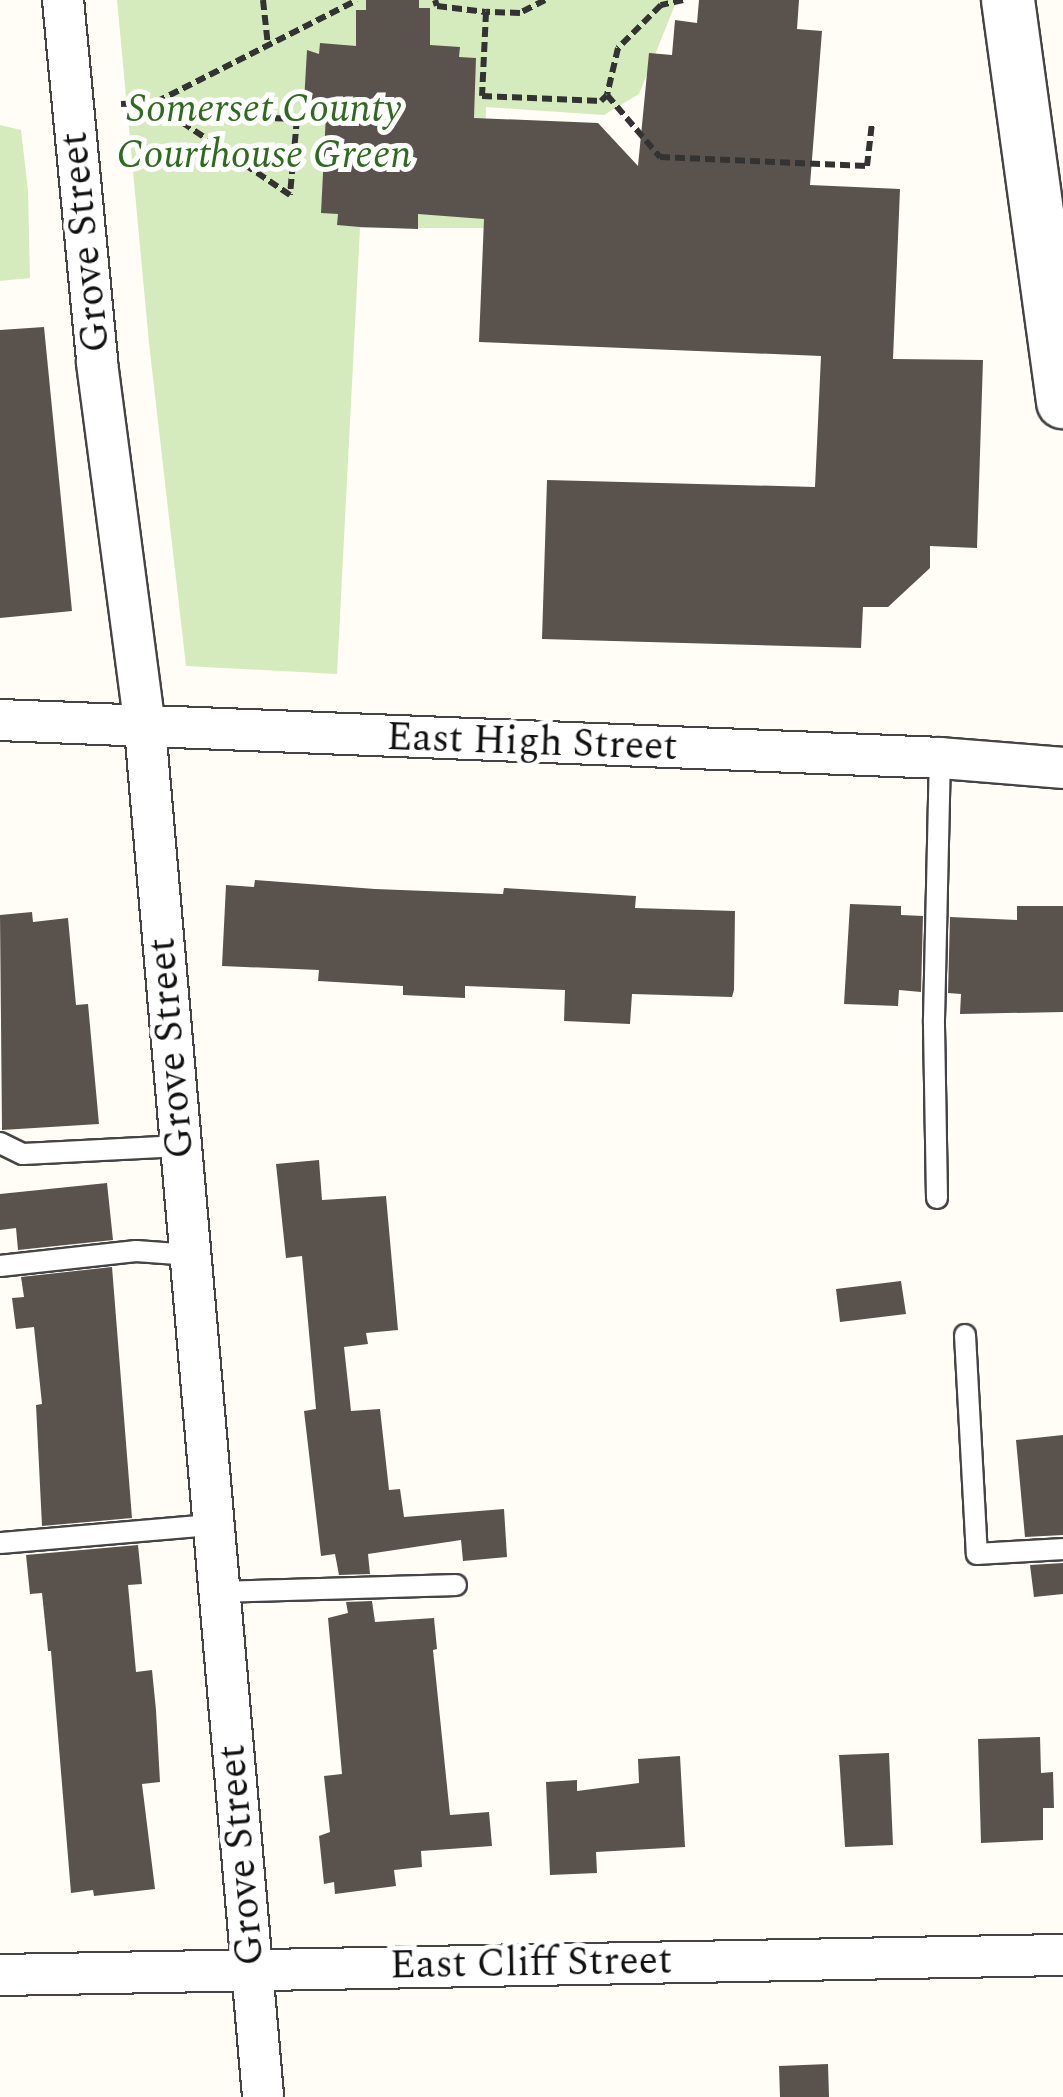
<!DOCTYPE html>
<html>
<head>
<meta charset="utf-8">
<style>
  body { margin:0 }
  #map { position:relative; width:1063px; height:2097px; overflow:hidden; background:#fffdf5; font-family:Spectral,serif }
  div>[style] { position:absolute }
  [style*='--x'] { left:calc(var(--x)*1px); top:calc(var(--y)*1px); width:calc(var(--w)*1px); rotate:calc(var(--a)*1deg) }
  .green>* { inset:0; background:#d5ebbd }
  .building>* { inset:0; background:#5a524d }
  .path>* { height:6px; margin-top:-3px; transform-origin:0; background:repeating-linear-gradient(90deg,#333 0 10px,transparent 0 15px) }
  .roads { filter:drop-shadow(2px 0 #444) drop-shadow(-2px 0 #444) drop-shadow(0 2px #444) drop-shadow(0 -2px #444) }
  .service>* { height:20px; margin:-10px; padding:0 10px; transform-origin:10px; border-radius:10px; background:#fff }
  .minor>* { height:40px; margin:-20px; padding:0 20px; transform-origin:20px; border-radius:20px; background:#fff }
  .tertiary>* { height:52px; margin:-26px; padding:0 26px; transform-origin:26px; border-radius:26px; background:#fff }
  span { translate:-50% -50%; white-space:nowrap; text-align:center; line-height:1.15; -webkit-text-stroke:10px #fff; paint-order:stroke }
  .park-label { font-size:40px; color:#2f6b1f; font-style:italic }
  .street-label { font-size:40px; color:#111 }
</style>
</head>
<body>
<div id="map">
  <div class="green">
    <div style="clip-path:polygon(117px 0,677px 0,639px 94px,604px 115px,486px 107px,484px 228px,360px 228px,337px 674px,186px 666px,149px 343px)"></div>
    <div style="clip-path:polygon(0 125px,21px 130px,28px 191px,30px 278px,0 281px)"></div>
  </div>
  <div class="building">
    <div style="clip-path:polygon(366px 0,419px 0,419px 8px,430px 8px,430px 45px,460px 47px,459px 57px,476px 58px,474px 118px,598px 123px,638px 166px,649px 53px,672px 55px,675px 20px,697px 23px,699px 0,799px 0,797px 29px,822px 31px,810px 185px,900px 189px,893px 359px,983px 360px,977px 548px,930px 546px,930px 568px,888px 607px,863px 607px,861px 648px,542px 639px,547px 480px,815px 487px,821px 356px,479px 342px,484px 219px,418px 214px,418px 229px,360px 227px,337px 225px,338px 214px,321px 213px,326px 114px,315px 113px,315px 103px,304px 102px,307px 50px,319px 54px,320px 43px,356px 46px,356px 10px,366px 10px)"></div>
    <div style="clip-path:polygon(44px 327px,72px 611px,0 618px,0 330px)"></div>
    <div style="clip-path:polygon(255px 880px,375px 889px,503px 894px,504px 888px,636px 896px,635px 908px,735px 911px,734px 990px,732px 997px,632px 994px,630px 1024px,564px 1021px,565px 990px,465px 986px,465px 998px,403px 995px,403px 986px,318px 981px,319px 970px,222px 966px,226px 885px,254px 887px)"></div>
    <div style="clip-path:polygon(850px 904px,901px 906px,901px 915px,923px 916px,921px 992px,899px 990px,898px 1006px,844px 1004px)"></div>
    <div style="clip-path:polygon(1017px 906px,1063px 906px,1063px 1012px,960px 1014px,961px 994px,948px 993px,950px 917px,1017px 920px)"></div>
    <div style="clip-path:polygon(32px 912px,33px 922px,68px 918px,76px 1005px,88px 1004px,99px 1124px,2px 1130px,0 915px)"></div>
    <div style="clip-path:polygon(319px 1160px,322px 1200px,386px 1196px,398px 1330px,366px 1333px,368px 1344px,344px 1347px,351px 1411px,380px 1409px,389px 1490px,400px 1489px,404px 1517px,504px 1509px,507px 1557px,463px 1561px,461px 1540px,368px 1554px,370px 1574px,339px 1575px,335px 1554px,321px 1556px,304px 1411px,316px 1409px,302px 1256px,286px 1258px,276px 1164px)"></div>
    <div style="clip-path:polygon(107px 1183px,113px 1240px,18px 1250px,16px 1228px,0 1230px,0 1194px)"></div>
    <div style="clip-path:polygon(112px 1267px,132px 1518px,42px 1526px,36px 1405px,42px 1404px,34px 1327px,16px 1329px,12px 1298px,24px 1297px,21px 1277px)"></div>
    <div style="clip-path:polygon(901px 1281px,906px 1314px,840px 1322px,836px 1289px)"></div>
    <div style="clip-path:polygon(1063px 1435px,1063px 1535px,1025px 1537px,1016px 1440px)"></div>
    <div style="clip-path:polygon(138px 1545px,142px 1584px,128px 1585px,136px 1672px,152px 1670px,156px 1710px,160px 1782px,142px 1784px,155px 1889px,94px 1896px,93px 1890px,71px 1893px,51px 1651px,48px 1651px,42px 1593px,30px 1594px,26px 1555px)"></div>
    <div style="clip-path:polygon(1063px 1563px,1063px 1594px,1034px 1597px,1030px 1565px)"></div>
    <div style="clip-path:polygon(372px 1601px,375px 1622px,434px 1618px,437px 1649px,433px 1650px,450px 1815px,489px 1812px,492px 1846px,421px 1851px,422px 1867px,394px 1870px,396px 1886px,335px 1894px,334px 1882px,324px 1884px,319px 1836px,330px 1832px,324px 1776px,342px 1774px,328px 1618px,348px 1613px,346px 1602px)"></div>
    <div style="clip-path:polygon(1040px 1737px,1041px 1773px,1053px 1772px,1054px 1808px,1043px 1808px,1043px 1840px,981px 1843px,978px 1739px)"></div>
    <div style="clip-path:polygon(889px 1753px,893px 1845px,845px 1847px,839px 1755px)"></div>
    <div style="clip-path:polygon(680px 1756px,685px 1847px,596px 1852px,597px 1873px,550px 1875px,546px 1782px,577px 1780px,577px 1791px,639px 1783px,638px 1759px)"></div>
    <div style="clip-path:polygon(828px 2064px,829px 2097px,780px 2097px,779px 2066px)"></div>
  </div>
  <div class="path">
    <div style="--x:263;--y:0;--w:46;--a:83.8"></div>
    <div style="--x:435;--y:0;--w:6;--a:72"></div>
    <div style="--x:437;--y:6;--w:49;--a:7"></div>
    <div style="--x:545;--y:0;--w:28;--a:153"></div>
    <div style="--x:520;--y:13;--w:34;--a:-178"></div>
    <div style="--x:486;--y:12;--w:84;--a:92.7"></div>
    <div style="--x:482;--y:96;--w:119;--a:2.4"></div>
    <div style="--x:601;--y:101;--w:8;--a:-45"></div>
    <div style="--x:683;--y:0;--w:23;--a:167"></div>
    <div style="--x:661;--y:5;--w:61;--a:135"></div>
    <div style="--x:618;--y:48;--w:48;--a:103.2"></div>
    <div style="--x:607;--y:95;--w:82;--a:49.5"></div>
    <div style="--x:660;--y:157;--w:207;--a:2.5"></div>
    <div style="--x:867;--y:166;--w:43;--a:-83.4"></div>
    <div style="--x:156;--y:102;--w:18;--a:41"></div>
    <div style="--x:170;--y:114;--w:127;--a:2.3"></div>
    <div style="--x:297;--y:119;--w:76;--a:95.3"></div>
    <div style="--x:290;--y:195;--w:145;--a:-146"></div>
    <div style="--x:121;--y:104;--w:35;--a:-3"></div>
    <div style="--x:156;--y:102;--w:225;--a:-26.9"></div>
  </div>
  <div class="roads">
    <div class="service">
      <div style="--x:0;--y:1143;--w:25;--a:26"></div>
      <div style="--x:23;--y:1154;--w:158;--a:-2.9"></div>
      <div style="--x:937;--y:1198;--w:179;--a:-91"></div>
      <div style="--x:934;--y:1019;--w:261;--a:-88.7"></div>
      <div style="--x:0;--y:1266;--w:137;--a:-6.3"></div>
      <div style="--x:136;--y:1251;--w:55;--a:4.2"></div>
      <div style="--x:965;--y:1335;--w:219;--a:86.9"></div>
      <div style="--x:977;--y:1554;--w:86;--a:-3.3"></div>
      <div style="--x:0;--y:1543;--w:213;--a:-4.9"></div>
      <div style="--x:219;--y:1592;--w:237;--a:-1.7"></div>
    </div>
    <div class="minor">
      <div style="--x:63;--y:0;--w:365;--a:84.6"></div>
      <div style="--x:97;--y:363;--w:368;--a:82.5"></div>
      <div style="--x:145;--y:728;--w:1374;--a:85.07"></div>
      <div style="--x:0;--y:720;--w:941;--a:2.31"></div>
      <div style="--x:940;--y:758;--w:123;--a:4.6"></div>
      <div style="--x:0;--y:1975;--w:1063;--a:-1.08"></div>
    </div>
    <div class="tertiary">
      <div style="--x:1008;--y:0;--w:406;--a:82.2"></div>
    </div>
  </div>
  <div class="park-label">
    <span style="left:264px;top:133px">Somerset County<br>Courthouse Green</span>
  </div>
  <div class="street-label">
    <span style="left:86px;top:242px;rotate:-96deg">Grove Street</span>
    <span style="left:532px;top:743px;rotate:2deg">East High Street</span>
    <span style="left:172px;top:1048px;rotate:-95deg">Grove Street</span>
    <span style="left:242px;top:1855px;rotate:-95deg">Grove Street</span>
    <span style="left:531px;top:1964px;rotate:-1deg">East Cliff Street</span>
  </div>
</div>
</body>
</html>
